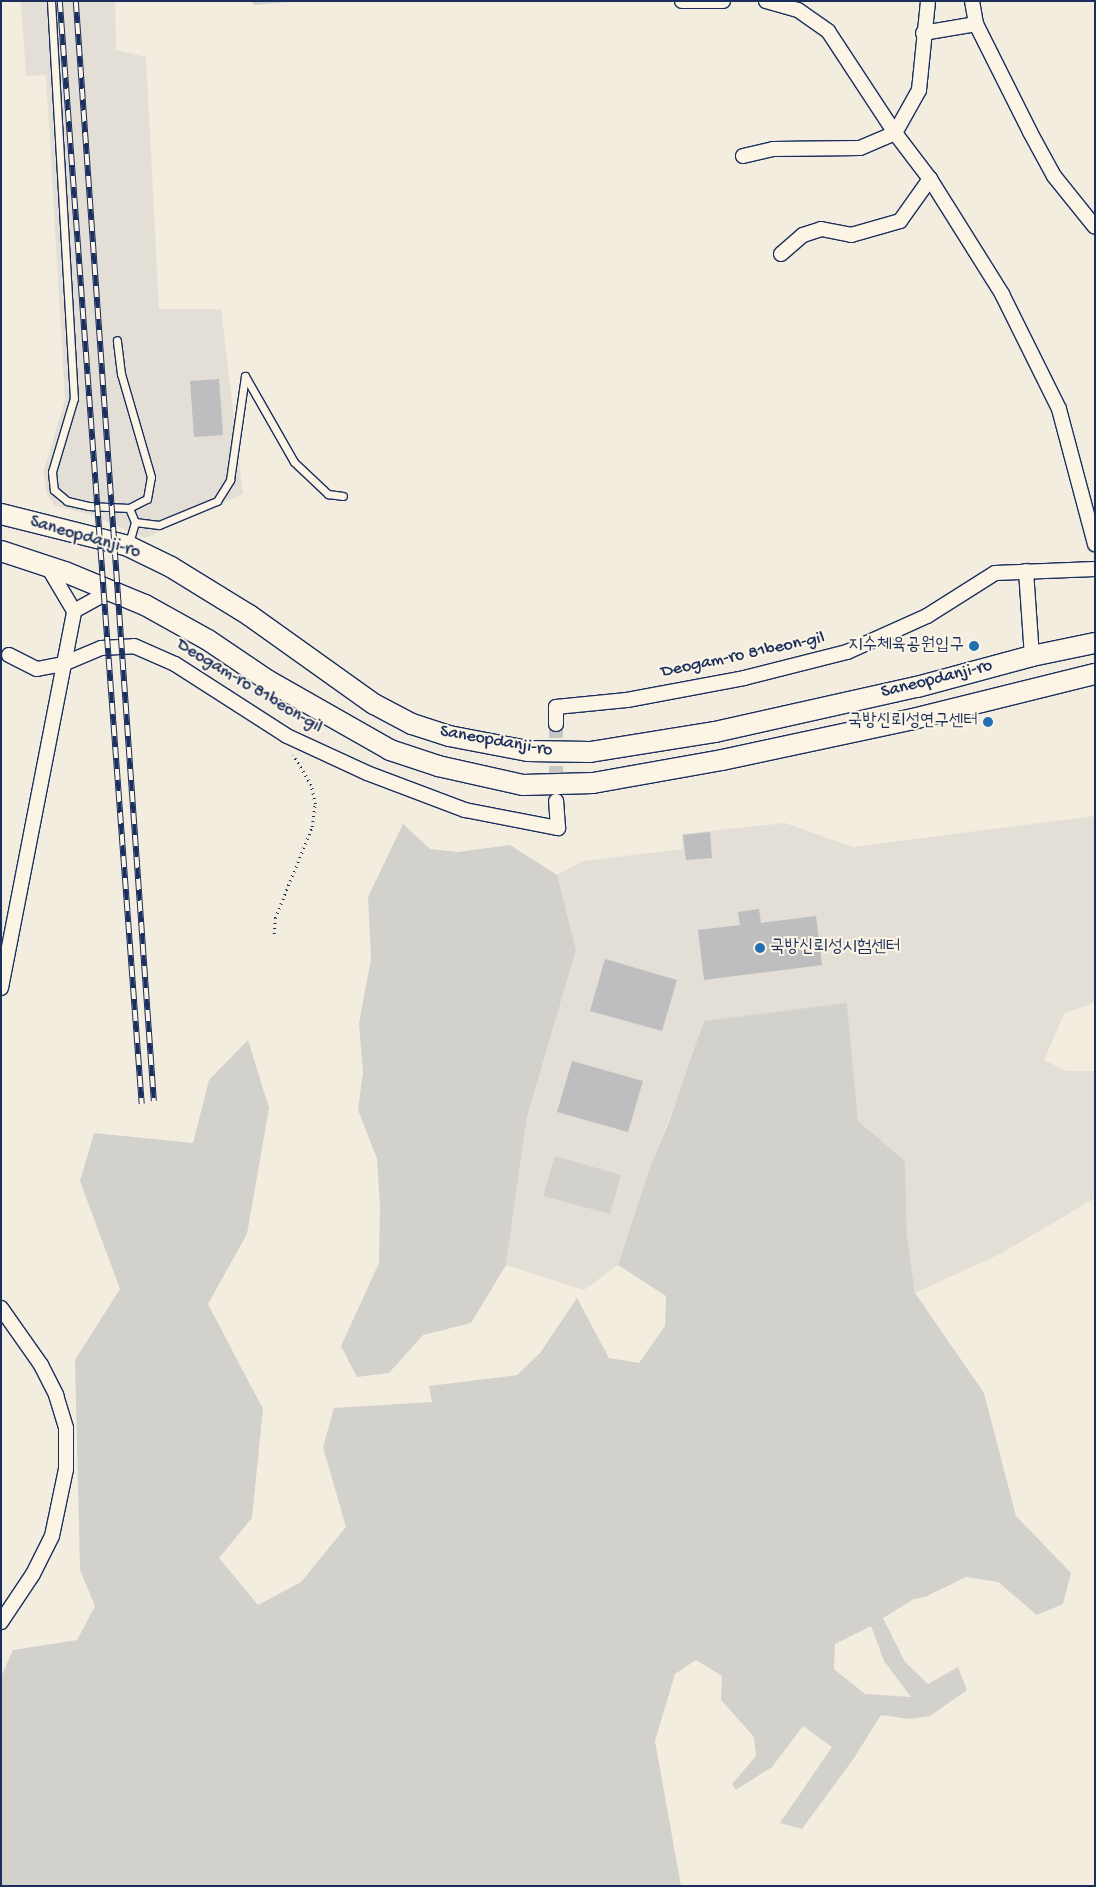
<!DOCTYPE html>
<html>
<head>
<meta charset="utf-8">
<style>
  body { margin:0 }
  #map { position:relative; width:1096px; height:1887px; overflow:hidden; background:#f3ede0; font-family:"Gochi Hand","Poor Story",sans-serif }
  div>[style] { position:absolute }
  [style*='--x'] { left:calc(var(--x)*1px); top:calc(var(--y)*1px); width:calc(var(--w)*1px); rotate:calc(var(--a)*1deg) }
  .built>* { inset:0; background:#e3dfd6 }
  .green>* { inset:0; background:#d3d1cc }
  .building>* { inset:0; background:#bebec0 }
  .street-tunnel>* { height:14px; margin-top:-7px; transform-origin:0; background:repeating-linear-gradient(90deg,#c8c7c6 0 14px,transparent 0 21px) }
  .path>* { height:2.5px; margin-top:-1.25px; transform-origin:0; background:repeating-linear-gradient(90deg,#1b2f5e 0 1px,transparent 0 5px) }
  .roads { filter:drop-shadow(1px 0 #1b2f5e) drop-shadow(-1px 0 #1b2f5e) drop-shadow(0 1px #1b2f5e) drop-shadow(0 -1px #1b2f5e) }
  .lane>* { height:7px; margin:-3.5px; padding:0 3.5px; transform-origin:3.5px; border-radius:3.5px; background:#fcf5e5 }
  .street>* { height:14px; margin:-7px; padding:0 7px; transform-origin:7px; border-radius:7px; background:#fcf5e5 }
  .secondary>* { height:20px; margin:-10px; padding:0 10px; transform-origin:10px; border-radius:10px; background:#fcf5e5 }
  .rail>* { height:5.5px; margin-top:-2.75px; transform-origin:0; background:repeating-linear-gradient(90deg,#fcf5e5 0 11px,#1b2f5e 0 22px); box-sizing:border-box; border-block:1px solid #1b2f5e }
  .dots>* { width:14px; height:14px; translate:-50% -50%; box-sizing:border-box; border:2px solid #fcf5e5; border-radius:50% }
  span { translate:-50% -50%; white-space:nowrap; text-align:center; line-height:1.15; -webkit-text-stroke:4px #fcf5e5; paint-order:stroke }
  .street-label { font-size:18px; color:#1b2f5e }
  .poi-label { font-size:18px; color:#1b2f5e }
  .right { translate:-100% -50%; text-align:right }
  .left { translate:0 -50%; text-align:left }
  .frame { position:absolute; inset:0; border:2px solid #1b2f5e; pointer-events:none }
</style>
</head>
<body>
<div id="map">
  <div class="built">
    <div style="clip-path:polygon(21px 1px,115px 1px,116px 50px,146px 57px,159px 309px,221px 309px,243px 494px,145px 538px,92px 515px,55px 506px,47px 494px,43px 473px,65px 400px,46px 75px,26px 76px)"></div>
    <div style="clip-path:polygon(1095px 816px,1095px 1002px,1064px 1014px,1044px 1060px,1067px 1071px,1095px 1071px,1095px 1198px,1002px 1253px,915px 1293px,907px 1235px,905px 1161px,858px 1121px,847px 1003px,678px 1097px,651px 1164px,618px 1265px,584px 1290px,506px 1265px,527px 1117px,576px 950px,557px 875px,583px 861px,683px 849px,682px 834px,756px 826px,785px 823px,853px 847px)"></div>
  </div>
  <div class="green">
    <div style="clip-path:polygon(250px 1px,299px 1px,255px 5px)"></div>
    <div style="clip-path:polygon(403px 824px,430px 849px,458px 852px,510px 845px,557px 875px,576px 950px,527px 1117px,506px 1265px,471px 1323px,423px 1335px,389px 1373px,357px 1377px,341px 1346px,379px 1263px,380px 1206px,377px 1159px,358px 1110px,363px 1072px,359px 1023px,371px 959px,368px 897px)"></div>
    <div style="clip-path:polygon(evenodd,847px 1003px,858px 1121px,905px 1161px,907px 1235px,915px 1293px,984px 1393px,1016px 1516px,1071px 1573px,1063px 1604px,1037px 1615px,998px 1582px,966px 1577px,925px 1597px,914px 1599px,883px 1618px,905px 1662px,928px 1684px,958px 1667px,967px 1690px,930px 1716px,909px 1719px,881px 1715px,854px 1758px,802px 1829px,780px 1823px,832px 1747px,803px 1726px,772px 1767px,736px 1790px,732px 1784px,756px 1756px,754px 1737px,721px 1700px,722px 1676px,696px 1660px,675px 1674px,655px 1741px,681px 1886px,1px 1886px,1px 1677px,13px 1650px,77px 1640px,95px 1606px,80px 1570px,75px 1360px,120px 1289px,80px 1181px,94px 1133px,193px 1143px,209px 1080px,248px 1040px,269px 1108px,247px 1234px,208px 1304px,263px 1409px,252px 1518px,219px 1558px,258px 1605px,301px 1582px,346px 1527px,323px 1447px,334px 1408px,432px 1402px,429px 1386px,517px 1375px,540px 1353px,577px 1298px,609px 1358px,639px 1363px,665px 1326px,666px 1296px,618px 1265px,651px 1164px,669px 1122px,704px 1021px,847px 1003px,871px 1626px,884px 1661px,911px 1697px,865px 1694px,834px 1669px,835px 1644px,871px 1626px)"></div>
    <div style="clip-path:polygon(555px 1156px,621px 1175px,610px 1214px,543px 1196px)"></div>
  </div>
  <div class="building">
    <div style="clip-path:polygon(219px 379px,223px 435px,194px 437px,190px 381px)"></div>
    <div style="clip-path:polygon(710px 832px,712px 858px,686px 860px,683px 835px)"></div>
    <div style="clip-path:polygon(759px 909px,761px 923px,816px 916px,822px 965px,704px 980px,698px 930px,740px 925px,738px 912px)"></div>
    <div style="clip-path:polygon(605px 959px,677px 980px,662px 1031px,590px 1011px)"></div>
    <div style="clip-path:polygon(572px 1061px,643px 1081px,628px 1132px,557px 1112px)"></div>
  </div>
  <div class="street-tunnel">
    <div style="--x:556;--y:724;--w:68;--a:90"></div>
  </div>
  <div class="path">
    <div style="--x:274;--y:934;--w:16;--a:-86"></div>
    <div style="--x:275;--y:918;--w:98;--a:-67.9"></div>
    <div style="--x:312;--y:827;--w:23;--a:-83"></div>
    <div style="--x:315;--y:804;--w:19;--a:-102"></div>
    <div style="--x:311;--y:785;--w:35;--a:-121"></div>
  </div>
  <div class="roads">
    <div class="lane">
      <div style="--x:51;--y:1;--w:398;--a:86.7"></div>
      <div style="--x:74;--y:398;--w:77;--a:106.6"></div>
      <div style="--x:52;--y:472;--w:18;--a:84"></div>
      <div style="--x:54;--y:490;--w:17;--a:40"></div>
      <div style="--x:67;--y:501;--w:22;--a:13"></div>
      <div style="--x:88;--y:506;--w:41;--a:2.8"></div>
      <div style="--x:129;--y:508;--w:20;--a:-27"></div>
      <div style="--x:147;--y:499;--w:22;--a:-80"></div>
      <div style="--x:151;--y:477;--w:107;--a:-106.2"></div>
      <div style="--x:121;--y:374;--w:34;--a:-97"></div>
      <div style="--x:129;--y:508;--w:15;--a:67"></div>
      <div style="--x:129;--y:543;--w:22;--a:-74"></div>
      <div style="--x:135;--y:522;--w:24;--a:7"></div>
      <div style="--x:159;--y:525;--w:63;--a:-22.5"></div>
      <div style="--x:217;--y:501;--w:25;--a:-58"></div>
      <div style="--x:230;--y:480;--w:105;--a:-81.8"></div>
      <div style="--x:245;--y:376;--w:99;--a:60.3"></div>
      <div style="--x:294;--y:462;--w:47;--a:43.3"></div>
      <div style="--x:328;--y:494;--w:15;--a:8"></div>
    </div>
    <div class="street">
      <div style="--x:682;--y:1;--w:41;--a:0"></div>
      <div style="--x:766;--y:1;--w:33;--a:16"></div>
      <div style="--x:798;--y:10;--w:37;--a:35"></div>
      <div style="--x:828;--y:31;--w:122;--a:56.7"></div>
      <div style="--x:895;--y:133;--w:58;--a:52.7"></div>
      <div style="--x:930;--y:179;--w:136;--a:57.9"></div>
      <div style="--x:1002;--y:294;--w:128;--a:63.6"></div>
      <div style="--x:1059;--y:409;--w:140;--a:75.1"></div>
      <div style="--x:972;--y:1;--w:23;--a:80"></div>
      <div style="--x:976;--y:24;--w:121;--a:63.4"></div>
      <div style="--x:1030;--y:132;--w:50;--a:61.4"></div>
      <div style="--x:1054;--y:176;--w:65;--a:51.2"></div>
      <div style="--x:923;--y:33;--w:54;--a:-9.6"></div>
      <div style="--x:743;--y:156;--w:31;--a:-13"></div>
      <div style="--x:773;--y:149;--w:87;--a:-0.7"></div>
      <div style="--x:860;--y:148;--w:38;--a:-23"></div>
      <div style="--x:895;--y:133;--w:49;--a:-60.8"></div>
      <div style="--x:919;--y:90;--w:89;--a:-84.2"></div>
      <div style="--x:781;--y:254;--w:29;--a:-41"></div>
      <div style="--x:803;--y:235;--w:19;--a:-18"></div>
      <div style="--x:821;--y:229;--w:31;--a:11"></div>
      <div style="--x:851;--y:235;--w:51;--a:-15.9"></div>
      <div style="--x:900;--y:221;--w:52;--a:-54.5"></div>
      <div style="--x:1026;--y:571;--w:85;--a:86"></div>
      <div style="--x:74;--y:611;--w:41;--a:-29.1"></div>
      <div style="--x:9;--y:655;--w:31;--a:27"></div>
      <div style="--x:37;--y:669;--w:26;--a:-11"></div>
      <div style="--x:63;--y:664;--w:41;--a:-22.8"></div>
      <div style="--x:101;--y:648;--w:33;--a:-3"></div>
      <div style="--x:134;--y:646;--w:45;--a:23.7"></div>
      <div style="--x:175;--y:664;--w:133;--a:32.7"></div>
      <div style="--x:287;--y:736;--w:88;--a:24.8"></div>
      <div style="--x:367;--y:773;--w:105;--a:20.7"></div>
      <div style="--x:465;--y:810;--w:95;--a:11"></div>
      <div style="--x:558;--y:828;--w:27;--a:-94"></div>
      <div style="--x:556;--y:724;--w:17;--a:-90"></div>
      <div style="--x:556;--y:707;--w:71;--a:-5.6"></div>
      <div style="--x:627;--y:700;--w:119;--a:-10.6"></div>
      <div style="--x:744;--y:678;--w:106;--a:-14.2"></div>
      <div style="--x:847;--y:652;--w:88;--a:-24.2"></div>
      <div style="--x:927;--y:616;--w:80;--a:-32.3"></div>
      <div style="--x:995;--y:573;--w:100;--a:-2.3"></div>
      <div style="--x:1;--y:988;--w:384;--a:-79"></div>
      <div style="--x:74;--y:611;--w:51;--a:-120.6"></div>
      <div style="--x:1;--y:1308;--w:70;--a:54.9"></div>
      <div style="--x:41;--y:1365;--w:34;--a:63"></div>
      <div style="--x:56;--y:1395;--w:34;--a:73"></div>
      <div style="--x:66;--y:1428;--w:41;--a:90"></div>
      <div style="--x:66;--y:1469;--w:68;--a:101.8"></div>
      <div style="--x:52;--y:1536;--w:42;--a:116.6"></div>
      <div style="--x:33;--y:1574;--w:58;--a:123.7"></div>
    </div>
    <div class="secondary">
      <div style="--x:1;--y:514;--w:131;--a:14.1"></div>
      <div style="--x:128;--y:546;--w:48;--a:26"></div>
      <div style="--x:171;--y:567;--w:92;--a:31.6"></div>
      <div style="--x:249;--y:615;--w:153;--a:35.5"></div>
      <div style="--x:374;--y:704;--w:43;--a:27.8"></div>
      <div style="--x:412;--y:724;--w:39;--a:18"></div>
      <div style="--x:449;--y:736;--w:80;--a:10.8"></div>
      <div style="--x:528;--y:751;--w:62;--a:0.9"></div>
      <div style="--x:590;--y:752;--w:127;--a:-9.1"></div>
      <div style="--x:715;--y:732;--w:207;--a:-12.6"></div>
      <div style="--x:917;--y:687;--w:119;--a:-15.1"></div>
      <div style="--x:1032;--y:656;--w:64;--a:-11.7"></div>
      <div style="--x:1;--y:551;--w:67;--a:18.2"></div>
      <div style="--x:65;--y:572;--w:87;--a:22.4"></div>
      <div style="--x:145;--y:605;--w:72;--a:29.1"></div>
      <div style="--x:208;--y:640;--w:71;--a:34.1"></div>
      <div style="--x:267;--y:680;--w:142;--a:29.6"></div>
      <div style="--x:390;--y:750;--w:51;--a:18.4"></div>
      <div style="--x:438;--y:766;--w:87;--a:12.6"></div>
      <div style="--x:523;--y:785;--w:70;--a:-1.6"></div>
      <div style="--x:593;--y:783;--w:131;--a:-10.1"></div>
      <div style="--x:722;--y:760;--w:195;--a:-12.1"></div>
      <div style="--x:913;--y:719;--w:187;--a:-13.9"></div>
    </div>
  </div>
  <div class="rail">
    <div style="--x:60;--y:1;--w:1106;--a:85.75"></div>
    <div style="--x:76;--y:1;--w:1103;--a:85.94"></div>
  </div>
  <div class="dots">
    <div style="left:974px;top:646px;background:#1f6fb2"></div>
    <div style="left:988px;top:722px;background:#1f6fb2"></div>
    <div style="left:760px;top:948px;background:#1f6fb2"></div>
  </div>
  <div class="street-label">
    <span style="left:85px;top:538px;rotate:16deg">Saneopdanji-ro</span>
    <span style="left:743px;top:656px;rotate:-12deg">Deogam-ro 81beon-gil</span>
    <span style="left:937px;top:680px;rotate:-14deg">Saneopdanji-ro</span>
    <span style="left:249px;top:687px;rotate:31deg">Deogam-ro 81beon-gil</span>
    <span style="left:496px;top:742px;rotate:10deg">Saneopdanji-ro</span>
  </div>
  <div class="poi-label">
    <span class="right" style="left:964px;top:646px">지수체육공원입구</span>
    <span class="right" style="left:978px;top:722px">국방신뢰성연구센터</span>
    <span class="left" style="left:770px;top:948px">국방신뢰성시험센터</span>
  </div>
  <div class="frame"></div>
</div>
</body>
</html>
